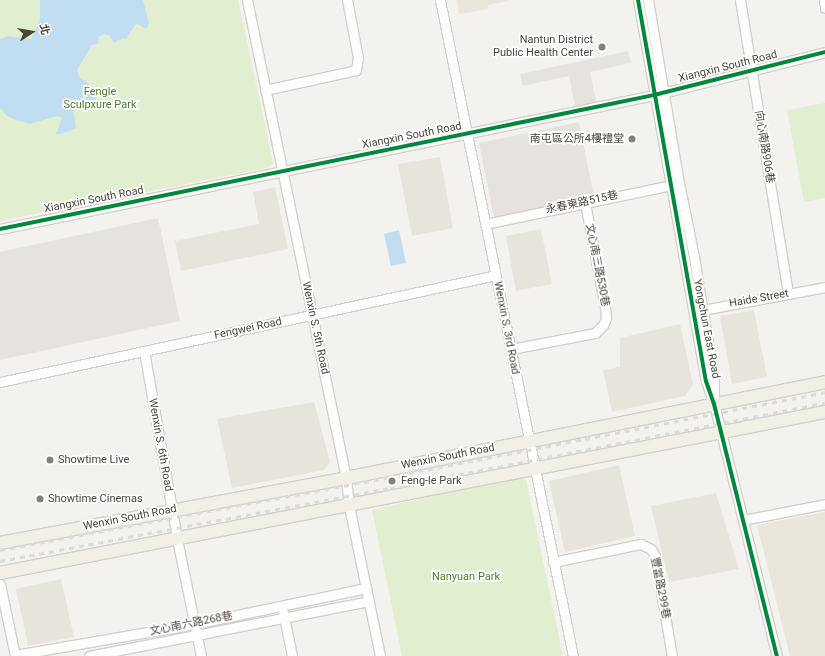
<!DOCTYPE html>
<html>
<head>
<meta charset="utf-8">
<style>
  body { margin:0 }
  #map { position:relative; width:825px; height:656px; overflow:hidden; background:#f4f2ee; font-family:Roboto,"Noto Sans TC",sans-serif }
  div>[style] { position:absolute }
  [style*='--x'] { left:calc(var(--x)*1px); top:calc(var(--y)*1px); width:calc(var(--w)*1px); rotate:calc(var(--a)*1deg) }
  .residential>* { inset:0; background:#e7e4dc }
  .education>* { inset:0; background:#eae5da }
  .green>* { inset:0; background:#e1eecf }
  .parking>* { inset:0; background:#e6e3df }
  .water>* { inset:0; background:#c0ddf1 }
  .roads { filter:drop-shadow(1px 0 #d2d0cb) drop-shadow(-1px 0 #d2d0cb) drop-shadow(0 1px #d2d0cb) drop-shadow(0 -1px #d2d0cb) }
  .minor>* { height:9px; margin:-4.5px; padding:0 4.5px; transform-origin:4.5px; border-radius:4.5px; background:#fdfdfc }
  .major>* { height:12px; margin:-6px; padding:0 6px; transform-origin:6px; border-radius:6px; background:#f2efe6 }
  .rail>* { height:2.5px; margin-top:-1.25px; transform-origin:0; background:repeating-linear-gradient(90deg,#dbdbda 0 5px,transparent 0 10px) }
  .cycleway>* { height:4px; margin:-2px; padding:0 2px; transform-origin:2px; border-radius:2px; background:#00873e }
  .dots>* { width:11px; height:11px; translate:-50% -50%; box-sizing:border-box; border:2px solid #fff; border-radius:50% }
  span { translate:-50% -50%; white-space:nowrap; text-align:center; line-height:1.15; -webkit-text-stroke:3.5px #fff; paint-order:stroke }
  .poi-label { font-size:11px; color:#4b4439 }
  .right { translate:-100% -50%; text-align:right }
  .left { translate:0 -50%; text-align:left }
  .street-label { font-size:11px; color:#4b4439 }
  .park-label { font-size:11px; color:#4a7f2a }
  .north { position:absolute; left:12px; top:12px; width:40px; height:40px; -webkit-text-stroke:3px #fff; paint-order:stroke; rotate:78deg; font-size:11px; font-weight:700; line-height:16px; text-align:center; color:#4b4439 }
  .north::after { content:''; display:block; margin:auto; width:14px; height:18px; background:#4b4439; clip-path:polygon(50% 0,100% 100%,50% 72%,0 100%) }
</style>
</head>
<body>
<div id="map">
  <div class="residential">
    <div style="clip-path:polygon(440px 157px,453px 228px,412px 236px,398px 164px)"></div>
    <div style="clip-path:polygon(275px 187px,288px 249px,181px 271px,175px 241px,259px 224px,253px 192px)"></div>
    <div style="clip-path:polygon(541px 229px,552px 284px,516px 291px,506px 236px)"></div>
    <div style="clip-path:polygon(754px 310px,767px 377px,732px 384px,720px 316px)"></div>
    <div style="clip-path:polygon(680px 324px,693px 385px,685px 396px,612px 412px,603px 370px,620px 367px,620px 338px)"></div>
    <div style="clip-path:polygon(314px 402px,330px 462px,324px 470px,232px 488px,217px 419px)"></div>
    <div style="clip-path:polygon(619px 465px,635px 536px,565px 552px,549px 481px)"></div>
    <div style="clip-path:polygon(716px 493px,739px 569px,669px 582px,651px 506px)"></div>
    <div style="clip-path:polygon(61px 579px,74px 637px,28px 646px,16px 589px)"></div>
  </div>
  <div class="education">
    <div style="clip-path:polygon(457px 0,508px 0,508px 1px,488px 5px,488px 9px,459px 14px)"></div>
    <div style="clip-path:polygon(825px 512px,825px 656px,790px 656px,757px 525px)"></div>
  </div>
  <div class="green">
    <div style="clip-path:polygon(0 0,238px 0,273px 163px,267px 168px,0 221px)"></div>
    <div style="clip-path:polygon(825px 103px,825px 198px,804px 202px,787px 110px)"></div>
    <div style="clip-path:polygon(515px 477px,526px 480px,563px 656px,402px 656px,372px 510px)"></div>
  </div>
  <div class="parking">
    <div style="clip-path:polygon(628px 51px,631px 63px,590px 72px,596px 102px,575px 107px,569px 76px,523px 86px,520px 74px)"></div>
    <div style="clip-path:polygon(579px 122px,594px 197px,494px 218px,479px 143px)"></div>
    <div style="clip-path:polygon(158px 218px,180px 321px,0 360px,0 252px)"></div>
  </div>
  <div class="water">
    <div style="clip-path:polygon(40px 0,143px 0,149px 24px,146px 29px,138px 24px,135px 25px,126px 39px,123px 38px,114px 43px,110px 36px,104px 34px,99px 37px,98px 44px,92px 45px,77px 70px,79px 77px,89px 84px,96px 93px,95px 107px,86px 112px,72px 101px,76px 128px,61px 134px,56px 134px,62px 118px,57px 116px,30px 124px,16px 120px,7px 116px,0 108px,0 39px,8px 36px,31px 39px,40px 20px)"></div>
    <div style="clip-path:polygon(399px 230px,406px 263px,391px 266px,384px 234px)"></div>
  </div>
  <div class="roads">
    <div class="minor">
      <div style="--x:247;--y:0;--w:488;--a:78.3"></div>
      <div style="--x:346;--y:478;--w:28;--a:84"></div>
      <div style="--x:349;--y:506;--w:153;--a:78.3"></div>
      <div style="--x:440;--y:0;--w:669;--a:78.54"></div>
      <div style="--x:638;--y:0;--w:387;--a:79.9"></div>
      <div style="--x:706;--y:381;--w:24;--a:71"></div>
      <div style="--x:714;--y:404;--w:260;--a:76"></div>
      <div style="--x:648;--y:0;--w:186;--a:80.4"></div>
      <div style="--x:679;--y:183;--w:76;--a:78.5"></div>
      <div style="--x:694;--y:257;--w:125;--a:80.8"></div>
      <div style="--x:714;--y:380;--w:17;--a:90"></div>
      <div style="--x:740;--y:0;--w:298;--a:80.7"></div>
      <div style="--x:824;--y:0;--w:8;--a:83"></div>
      <div style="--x:265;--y:90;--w:93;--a:-12.4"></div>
      <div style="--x:356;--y:70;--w:12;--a:-81"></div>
      <div style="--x:358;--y:58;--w:59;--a:-100.7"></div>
      <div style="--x:485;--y:224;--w:195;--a:-11.8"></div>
      <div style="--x:0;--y:229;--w:598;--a:-11.57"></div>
      <div style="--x:586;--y:109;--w:69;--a:-11.6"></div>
      <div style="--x:654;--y:95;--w:176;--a:-14.1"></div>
      <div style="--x:697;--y:311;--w:130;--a:-10.6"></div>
      <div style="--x:511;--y:349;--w:86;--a:-10.8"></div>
      <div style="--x:595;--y:333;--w:11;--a:-45"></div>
      <div style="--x:603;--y:325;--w:8;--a:-67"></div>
      <div style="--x:606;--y:318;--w:11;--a:-95"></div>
      <div style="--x:605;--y:307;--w:106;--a:-100.9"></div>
      <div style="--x:144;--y:351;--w:191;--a:80"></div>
      <div style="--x:177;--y:539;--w:119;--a:78.4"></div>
      <div style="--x:0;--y:382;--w:507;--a:-12.17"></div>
      <div style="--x:743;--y:520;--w:84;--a:-11"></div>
      <div style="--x:553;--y:562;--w:90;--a:-11.6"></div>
      <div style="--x:641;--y:544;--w:11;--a:27"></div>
      <div style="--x:651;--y:549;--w:8;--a:60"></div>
      <div style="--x:655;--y:556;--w:101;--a:80.4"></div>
      <div style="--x:0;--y:584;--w:74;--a:78.2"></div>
      <div style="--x:283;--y:612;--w:45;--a:78.4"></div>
      <div style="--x:15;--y:655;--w:182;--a:-9.8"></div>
      <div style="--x:194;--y:624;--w:176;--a:-11.8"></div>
      <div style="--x:89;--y:656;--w:285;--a:-11.1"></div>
    </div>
    <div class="major">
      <div style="--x:0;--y:543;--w:352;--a:-10.6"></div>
      <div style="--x:346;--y:478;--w:489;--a:-11.3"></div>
      <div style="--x:0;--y:573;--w:841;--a:-11.04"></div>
    </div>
  </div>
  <div class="rail">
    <div style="--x:0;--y:550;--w:396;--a:-10.6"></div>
    <div style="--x:389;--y:477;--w:444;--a:-11"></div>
    <div style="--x:0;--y:561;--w:397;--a:-10.6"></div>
    <div style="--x:390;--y:488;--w:443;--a:-11.1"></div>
  </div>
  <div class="cycleway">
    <div style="--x:638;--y:0;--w:387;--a:79.9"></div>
    <div style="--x:706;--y:381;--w:24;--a:71"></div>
    <div style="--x:714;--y:404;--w:260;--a:76"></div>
    <div style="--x:0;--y:229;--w:598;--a:-11.57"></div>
    <div style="--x:586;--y:109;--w:69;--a:-11.6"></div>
    <div style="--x:654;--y:95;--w:176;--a:-14.1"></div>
  </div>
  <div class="dots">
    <div style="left:602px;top:47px;background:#868178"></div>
    <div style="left:632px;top:139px;background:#868178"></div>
    <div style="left:50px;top:460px;background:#868178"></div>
    <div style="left:392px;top:481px;background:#868178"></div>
    <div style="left:40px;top:499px;background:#868178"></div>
  </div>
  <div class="poi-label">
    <span class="right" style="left:593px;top:47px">Nantun District<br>Public Health Center</span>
    <span class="right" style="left:624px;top:139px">南屯區公所4樓禮堂</span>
    <span class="left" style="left:58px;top:460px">Showtime Live</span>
    <span class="left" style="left:401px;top:481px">Feng-le Park</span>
    <span class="left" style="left:48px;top:499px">Showtime Cinemas</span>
  </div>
  <div class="street-label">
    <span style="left:728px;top:67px;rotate:-14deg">Xiangxin South Road</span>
    <span style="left:412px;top:136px;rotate:-11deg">Xiangxin South Road</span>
    <span style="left:764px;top:147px;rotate:81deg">向心南路906巷</span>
    <span style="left:94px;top:200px;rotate:-11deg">Xiangxin South Road</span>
    <span style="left:582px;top:203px;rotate:-12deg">永春東路515巷</span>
    <span style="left:597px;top:265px;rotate:79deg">文心南三路530巷</span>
    <span style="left:759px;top:299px;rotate:-10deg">Haide Street</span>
    <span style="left:315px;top:328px;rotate:78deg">Wenxin S. 5th Road</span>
    <span style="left:506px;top:328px;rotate:79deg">Wenxin S. 3rd Road</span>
    <span style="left:248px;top:329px;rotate:-12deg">Fengwei Road</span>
    <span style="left:706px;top:329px;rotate:79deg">Yongchun East Road</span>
    <span style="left:160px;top:445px;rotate:80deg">Wenxin S. 6th Road</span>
    <span style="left:448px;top:457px;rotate:-11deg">Wenxin South Road</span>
    <span style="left:130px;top:518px;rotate:-11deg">Wenxin South Road</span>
    <span style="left:660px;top:588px;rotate:79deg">豐富路299巷</span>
    <span style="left:191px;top:624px;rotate:-11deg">文心南六路268巷</span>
  </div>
  <div class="park-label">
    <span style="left:100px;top:99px">Fengle<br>Sculpxure Park</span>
    <span style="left:466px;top:577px">Nanyuan Park</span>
  </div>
  <div class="north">北</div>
</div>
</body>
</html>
